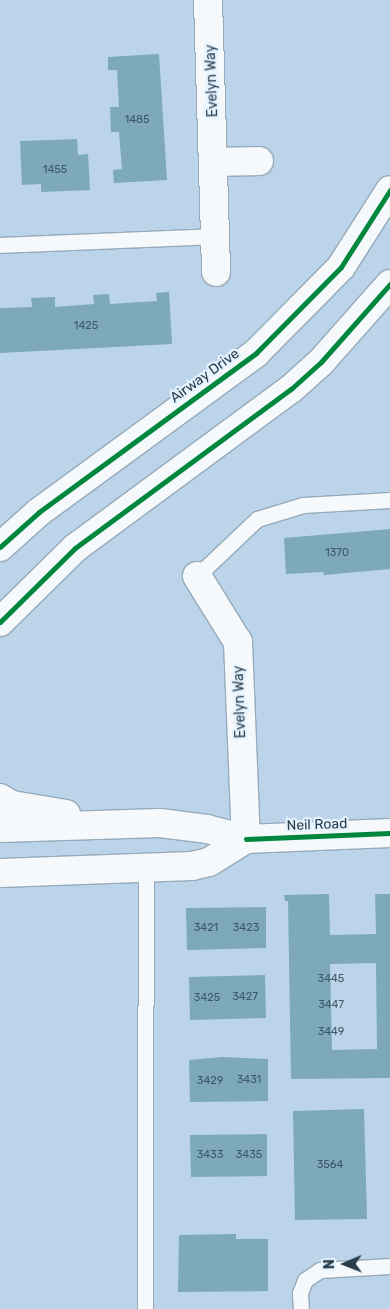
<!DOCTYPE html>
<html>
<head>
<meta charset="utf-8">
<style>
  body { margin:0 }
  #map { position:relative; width:390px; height:1309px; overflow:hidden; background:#bbd4e9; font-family:Rubik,sans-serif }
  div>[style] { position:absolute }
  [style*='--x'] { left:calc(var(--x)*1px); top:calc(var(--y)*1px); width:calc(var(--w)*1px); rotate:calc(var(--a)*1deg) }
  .building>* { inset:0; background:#7da9ba }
  .roads { filter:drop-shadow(1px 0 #96aaba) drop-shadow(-1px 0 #96aaba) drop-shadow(0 1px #96aaba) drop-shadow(0 -1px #96aaba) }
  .lane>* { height:15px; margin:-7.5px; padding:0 7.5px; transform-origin:7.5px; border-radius:7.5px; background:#f5f9fc }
  .street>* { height:28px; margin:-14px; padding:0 14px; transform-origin:14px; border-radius:14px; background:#f5f9fc }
  .secondary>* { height:28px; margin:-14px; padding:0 14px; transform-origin:14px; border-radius:14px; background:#f5f9fc }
  .cycleway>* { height:5px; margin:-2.5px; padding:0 2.5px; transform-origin:2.5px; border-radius:2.5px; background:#00873e }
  span { translate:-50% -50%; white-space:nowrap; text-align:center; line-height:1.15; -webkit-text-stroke:4.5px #e5f3ff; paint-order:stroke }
  .number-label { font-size:11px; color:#3e5868 }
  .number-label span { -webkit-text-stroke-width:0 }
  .street-label { font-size:14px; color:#293d4c }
  .north { position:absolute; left:320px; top:1239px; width:50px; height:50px; -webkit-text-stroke:4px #e5f3ff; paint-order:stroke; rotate:269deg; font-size:14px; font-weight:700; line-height:20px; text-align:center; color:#293d4c }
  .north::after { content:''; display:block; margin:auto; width:18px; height:22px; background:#293d4c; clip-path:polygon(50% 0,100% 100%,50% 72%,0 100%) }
</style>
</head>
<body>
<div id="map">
  <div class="building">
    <div style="clip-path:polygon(159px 54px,167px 180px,114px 183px,113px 170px,122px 169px,119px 132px,111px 132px,110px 107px,119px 107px,117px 70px,108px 70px,108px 57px)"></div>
    <div style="clip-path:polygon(77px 139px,78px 155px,88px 154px,90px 190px,41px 192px,41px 184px,22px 185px,20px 141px)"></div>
    <div style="clip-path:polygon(169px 292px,172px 344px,0 353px,0 308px,32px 307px,31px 298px,55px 297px,55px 307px,94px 304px,93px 295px,109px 294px,110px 304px,157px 301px,156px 293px)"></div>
    <div style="clip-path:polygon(390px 529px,390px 569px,324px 575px,323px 572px,286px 574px,284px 538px)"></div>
    <div style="clip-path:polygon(evenodd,329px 894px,330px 935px,376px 934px,375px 894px,390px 894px,390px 1078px,291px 1079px,288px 901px,285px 901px,284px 895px,329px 894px,376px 963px,377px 1049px,332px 1050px,330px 964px,376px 963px)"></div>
    <div style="clip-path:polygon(266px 907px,266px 948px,187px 950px,186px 908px)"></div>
    <div style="clip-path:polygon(265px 975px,266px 1018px,190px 1020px,189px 977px)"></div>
    <div style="clip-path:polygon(222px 1057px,268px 1059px,268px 1101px,190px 1102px,189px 1060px)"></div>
    <div style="clip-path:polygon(364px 1109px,367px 1219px,295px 1220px,293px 1111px)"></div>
    <div style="clip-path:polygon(267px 1134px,267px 1176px,191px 1177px,190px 1135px)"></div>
    <div style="clip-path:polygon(236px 1234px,236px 1239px,268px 1239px,268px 1291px,178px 1292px,179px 1235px)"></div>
  </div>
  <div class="roads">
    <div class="lane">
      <div style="--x:0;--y:245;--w:216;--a:-2.4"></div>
      <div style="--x:197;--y:576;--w:83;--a:-43.5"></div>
      <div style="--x:257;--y:519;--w:48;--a:-16.9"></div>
      <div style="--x:303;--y:505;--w:87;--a:-3.3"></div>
      <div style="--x:145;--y:1309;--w:440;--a:-89.9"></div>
      <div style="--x:301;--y:1309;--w:16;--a:-94"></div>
      <div style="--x:300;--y:1293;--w:14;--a:-69"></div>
      <div style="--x:305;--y:1280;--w:18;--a:-34"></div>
      <div style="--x:320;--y:1270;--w:70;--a:-3.3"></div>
    </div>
    <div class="street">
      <div style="--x:208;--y:0;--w:272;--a:88.3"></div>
      <div style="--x:215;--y:162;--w:44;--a:-1.3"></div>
      <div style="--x:197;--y:576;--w:78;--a:58.2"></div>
      <div style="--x:238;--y:642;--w:197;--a:87.7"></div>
    </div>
    <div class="secondary">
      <div style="--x:0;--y:547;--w:52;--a:-41.9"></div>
      <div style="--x:39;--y:512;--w:269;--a:-36.2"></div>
      <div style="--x:256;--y:353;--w:121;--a:-45.3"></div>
      <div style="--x:341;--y:267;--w:91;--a:-57.5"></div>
      <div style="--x:0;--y:622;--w:105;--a:-44.6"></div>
      <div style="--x:75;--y:548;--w:268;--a:-36.4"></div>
      <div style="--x:291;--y:389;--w:40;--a:-42"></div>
      <div style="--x:321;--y:362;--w:104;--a:-48.5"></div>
      <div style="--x:0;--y:798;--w:14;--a:30"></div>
      <div style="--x:12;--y:805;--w:55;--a:9.5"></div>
      <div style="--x:0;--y:828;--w:160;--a:-1.8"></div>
      <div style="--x:160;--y:823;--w:47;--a:7.3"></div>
      <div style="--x:207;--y:829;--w:40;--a:14.4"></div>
      <div style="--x:246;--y:839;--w:144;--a:-2.4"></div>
      <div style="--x:0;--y:873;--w:192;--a:-2.1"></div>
      <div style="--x:192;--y:866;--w:17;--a:-13"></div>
      <div style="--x:209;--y:862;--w:44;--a:-31.9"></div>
    </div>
  </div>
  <div class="cycleway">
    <div style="--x:0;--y:547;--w:52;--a:-41.9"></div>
    <div style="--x:39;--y:512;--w:269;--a:-36.2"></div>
    <div style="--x:256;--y:353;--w:121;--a:-45.3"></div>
    <div style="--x:341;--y:267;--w:91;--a:-57.5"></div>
    <div style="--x:0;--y:622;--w:105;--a:-44.6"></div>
    <div style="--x:75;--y:548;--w:268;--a:-36.4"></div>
    <div style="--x:291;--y:389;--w:40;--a:-42"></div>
    <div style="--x:321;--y:362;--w:104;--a:-48.5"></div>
    <div style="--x:246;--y:839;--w:144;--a:-2.4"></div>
  </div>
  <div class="number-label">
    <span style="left:137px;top:120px">1485</span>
    <span style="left:55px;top:170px">1455</span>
    <span style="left:86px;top:326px">1425</span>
    <span style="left:337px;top:553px">1370</span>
    <span style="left:206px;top:928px">3421</span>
    <span style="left:246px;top:928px">3423</span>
    <span style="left:331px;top:979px">3445</span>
    <span style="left:245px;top:997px">3427</span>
    <span style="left:207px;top:998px">3425</span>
    <span style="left:331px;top:1005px">3447</span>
    <span style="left:331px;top:1032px">3449</span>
    <span style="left:249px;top:1080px">3431</span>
    <span style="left:210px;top:1081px">3429</span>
    <span style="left:210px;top:1155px">3433</span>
    <span style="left:249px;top:1155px">3435</span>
    <span style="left:330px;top:1165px">3564</span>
  </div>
  <div class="street-label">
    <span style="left:212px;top:81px;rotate:-92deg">Evelyn Way</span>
    <span style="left:205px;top:376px;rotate:-36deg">Airway Drive</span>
    <span style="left:240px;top:702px;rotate:-92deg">Evelyn Way</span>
    <span style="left:317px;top:825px;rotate:-2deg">Neil Road</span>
  </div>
  <div class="north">N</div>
</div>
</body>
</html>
